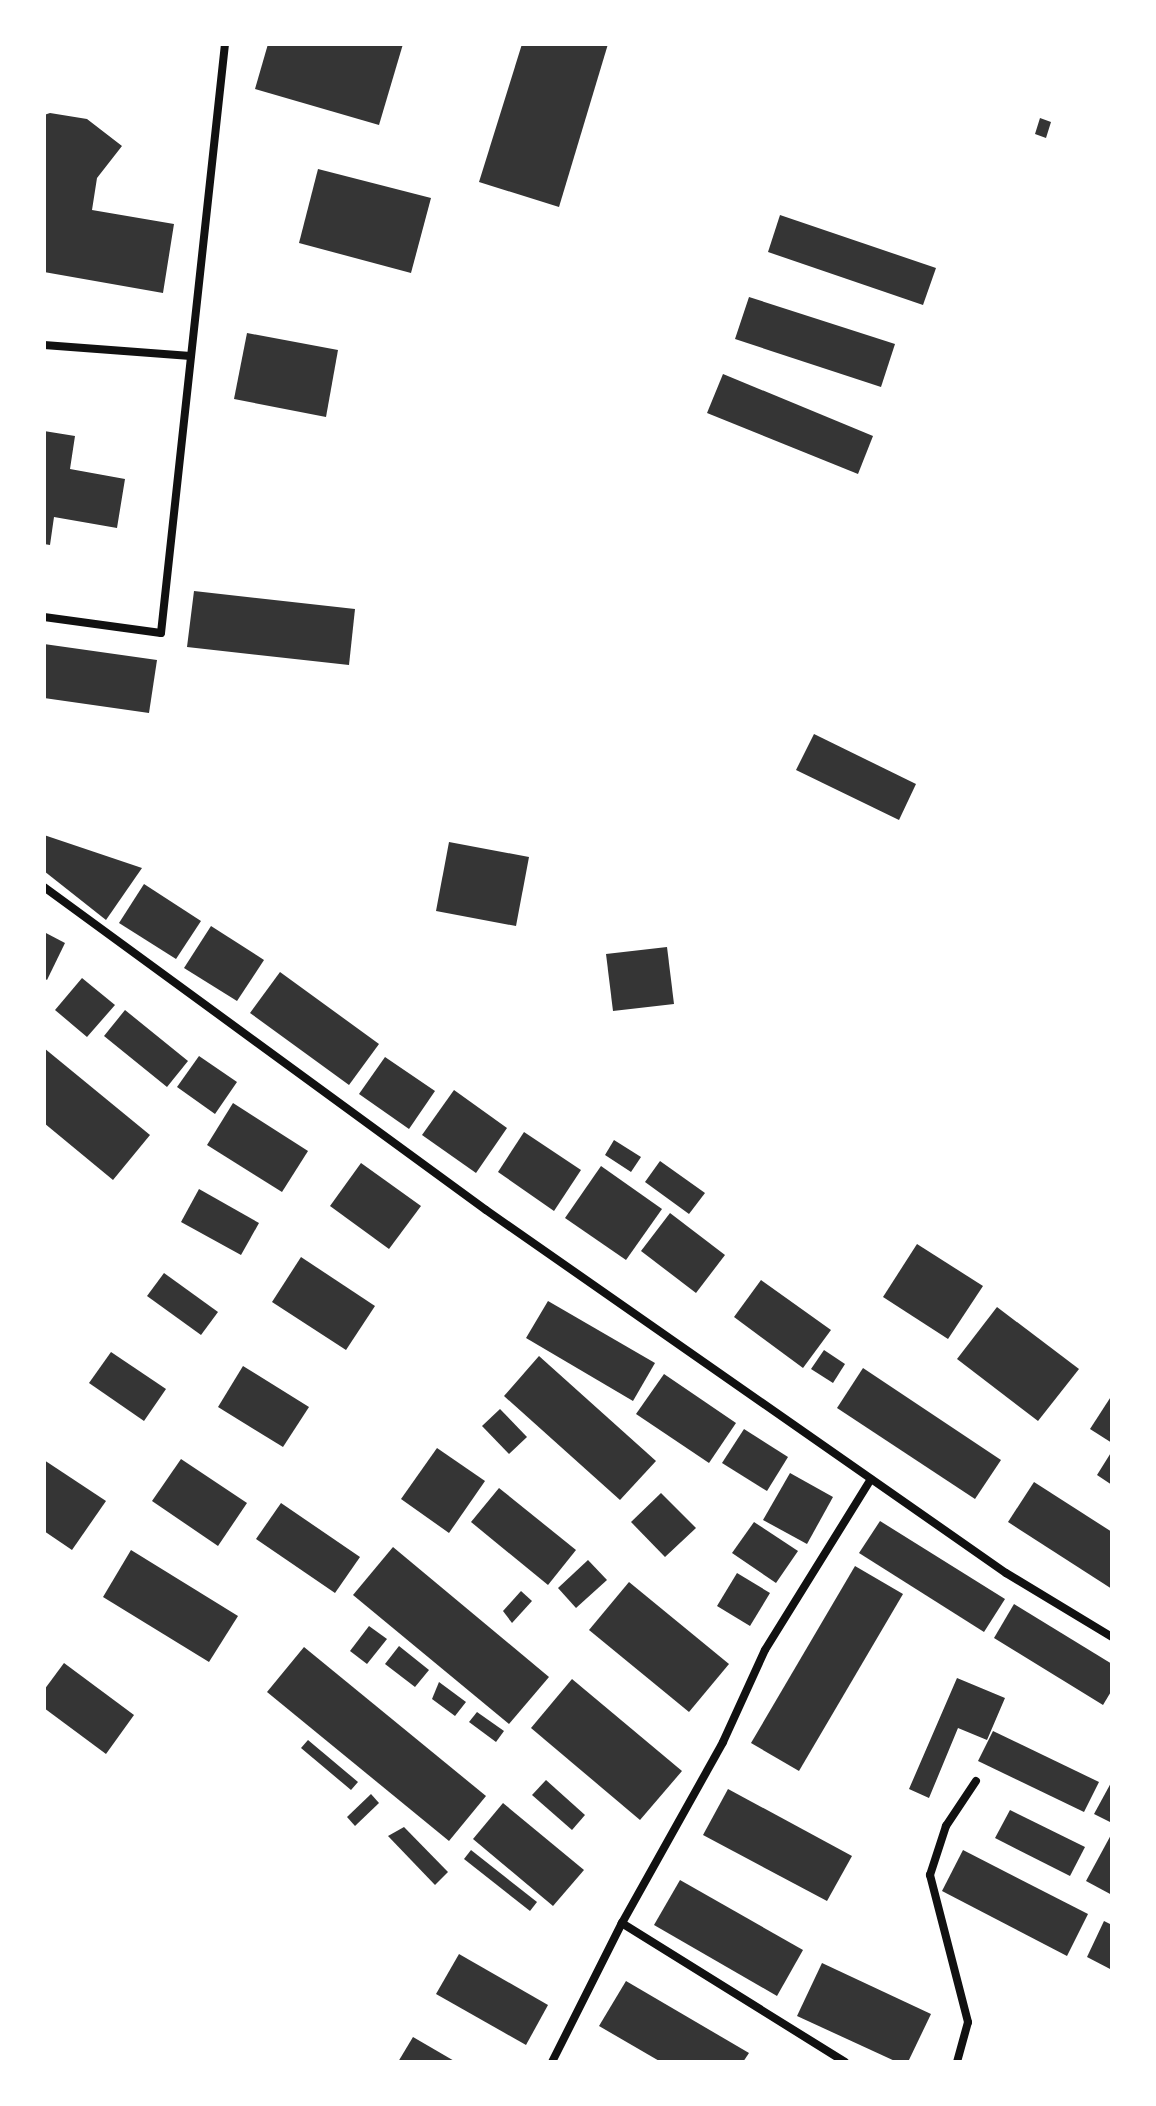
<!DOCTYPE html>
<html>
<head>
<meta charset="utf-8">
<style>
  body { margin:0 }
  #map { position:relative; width:1156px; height:2106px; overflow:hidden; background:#fff; font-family:Rubik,sans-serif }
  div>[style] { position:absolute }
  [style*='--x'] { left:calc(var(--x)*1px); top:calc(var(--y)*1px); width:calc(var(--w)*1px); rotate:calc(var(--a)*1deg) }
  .building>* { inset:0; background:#353535 }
  .minor>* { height:8px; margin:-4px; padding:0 4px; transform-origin:4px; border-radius:4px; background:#111 }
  span { translate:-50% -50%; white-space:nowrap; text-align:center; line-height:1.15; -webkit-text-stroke:6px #fff; paint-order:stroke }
  .frame { position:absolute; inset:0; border:46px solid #fff; pointer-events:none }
</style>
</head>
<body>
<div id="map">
  <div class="building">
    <div style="clip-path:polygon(268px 44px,403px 44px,379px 125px,255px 89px)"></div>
    <div style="clip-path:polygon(522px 44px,608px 44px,559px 207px,479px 182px)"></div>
    <div style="clip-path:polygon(50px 113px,87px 119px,122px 146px,97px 178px,92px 210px,174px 224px,163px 293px,44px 272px,44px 115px)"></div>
    <div style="clip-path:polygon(1040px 118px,1051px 122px,1046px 138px,1035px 134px)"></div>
    <div style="clip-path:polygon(318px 169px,431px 198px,411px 273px,299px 243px)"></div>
    <div style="clip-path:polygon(780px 215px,936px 268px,923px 305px,768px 252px)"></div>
    <div style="clip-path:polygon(749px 297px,895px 344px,881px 387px,735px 339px)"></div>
    <div style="clip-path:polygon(247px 333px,338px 350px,326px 417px,234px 399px)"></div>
    <div style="clip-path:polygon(723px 374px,873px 436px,858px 474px,707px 413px)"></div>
    <div style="clip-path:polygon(44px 431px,75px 436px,70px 469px,125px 479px,117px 528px,54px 517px,50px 545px,44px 544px)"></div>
    <div style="clip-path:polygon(194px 591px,355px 609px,349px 665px,187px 647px)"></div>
    <div style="clip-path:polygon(44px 644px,157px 660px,149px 713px,44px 698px)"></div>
    <div style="clip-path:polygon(814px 734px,916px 784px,899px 820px,796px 770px)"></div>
    <div style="clip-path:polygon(44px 835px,142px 868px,106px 920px,44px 871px)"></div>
    <div style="clip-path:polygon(449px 842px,529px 857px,516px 926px,436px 911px)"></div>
    <div style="clip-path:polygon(144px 884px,201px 921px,176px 959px,119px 923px)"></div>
    <div style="clip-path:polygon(211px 926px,264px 960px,237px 1001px,184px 968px)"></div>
    <div style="clip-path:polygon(44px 932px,65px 943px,47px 980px,44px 978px)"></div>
    <div style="clip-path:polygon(667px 947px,674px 1004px,613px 1011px,606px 954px)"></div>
    <div style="clip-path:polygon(280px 972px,379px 1044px,349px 1085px,250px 1013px)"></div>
    <div style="clip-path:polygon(82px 978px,115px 1005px,87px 1037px,55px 1010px)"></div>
    <div style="clip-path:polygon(125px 1010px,188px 1061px,167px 1087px,104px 1036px)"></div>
    <div style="clip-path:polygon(44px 1048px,150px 1135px,113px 1180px,44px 1123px)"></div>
    <div style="clip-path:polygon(199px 1056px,237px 1082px,215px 1114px,177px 1087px)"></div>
    <div style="clip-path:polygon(385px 1057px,435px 1091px,409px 1129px,359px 1094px)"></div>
    <div style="clip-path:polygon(454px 1090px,507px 1128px,476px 1173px,422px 1135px)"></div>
    <div style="clip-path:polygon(233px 1103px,308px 1151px,282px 1192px,207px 1145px)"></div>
    <div style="clip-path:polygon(524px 1132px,581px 1170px,554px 1211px,498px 1172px)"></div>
    <div style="clip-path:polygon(614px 1140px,641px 1157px,631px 1172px,605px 1155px)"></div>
    <div style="clip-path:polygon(660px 1161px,705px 1193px,689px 1214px,645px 1182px)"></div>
    <div style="clip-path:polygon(361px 1163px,421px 1206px,389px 1249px,330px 1206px)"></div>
    <div style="clip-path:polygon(601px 1166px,662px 1209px,626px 1260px,565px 1218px)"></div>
    <div style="clip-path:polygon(199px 1189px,259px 1223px,241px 1255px,181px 1222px)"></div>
    <div style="clip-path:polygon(670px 1213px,725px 1255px,696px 1293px,641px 1251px)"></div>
    <div style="clip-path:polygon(917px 1244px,983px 1286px,948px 1339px,883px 1297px)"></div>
    <div style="clip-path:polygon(301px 1257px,375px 1306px,346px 1350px,272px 1302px)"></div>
    <div style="clip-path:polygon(164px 1273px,218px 1312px,201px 1335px,147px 1296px)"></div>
    <div style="clip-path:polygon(761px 1280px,831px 1330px,803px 1368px,734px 1317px)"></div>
    <div style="clip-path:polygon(548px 1301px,655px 1363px,633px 1401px,526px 1338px)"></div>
    <div style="clip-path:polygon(997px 1307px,1079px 1369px,1038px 1421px,957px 1359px)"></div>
    <div style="clip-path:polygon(824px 1350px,845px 1364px,833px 1383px,811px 1369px)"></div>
    <div style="clip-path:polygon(111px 1352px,166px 1389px,144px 1421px,89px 1383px)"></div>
    <div style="clip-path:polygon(539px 1356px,656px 1461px,620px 1500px,504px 1396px)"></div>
    <div style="clip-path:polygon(243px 1366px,309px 1407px,283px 1447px,218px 1407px)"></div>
    <div style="clip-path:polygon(863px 1368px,1001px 1460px,975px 1499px,837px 1408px)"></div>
    <div style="clip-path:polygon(664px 1374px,736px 1423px,709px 1463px,636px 1414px)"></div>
    <div style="clip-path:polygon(1112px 1395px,1112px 1443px,1090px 1429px)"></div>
    <div style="clip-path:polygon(500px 1409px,527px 1437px,509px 1454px,482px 1426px)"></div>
    <div style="clip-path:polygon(744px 1429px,788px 1457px,767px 1491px,722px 1463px)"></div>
    <div style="clip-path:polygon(437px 1448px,485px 1481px,449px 1533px,401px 1499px)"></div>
    <div style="clip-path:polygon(1112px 1451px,1112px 1485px,1097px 1475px)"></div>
    <div style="clip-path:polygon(181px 1459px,247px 1503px,218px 1546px,152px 1501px)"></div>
    <div style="clip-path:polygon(44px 1460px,106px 1501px,72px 1550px,44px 1531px)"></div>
    <div style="clip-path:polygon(790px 1473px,833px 1497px,807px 1544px,763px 1520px)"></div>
    <div style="clip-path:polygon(1034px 1482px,1112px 1532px,1112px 1589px,1008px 1522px)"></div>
    <div style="clip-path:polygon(499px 1488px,576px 1550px,548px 1585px,471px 1522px)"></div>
    <div style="clip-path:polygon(661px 1493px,696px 1528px,665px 1557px,631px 1522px)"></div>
    <div style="clip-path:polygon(281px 1503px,360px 1557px,335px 1593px,256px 1539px)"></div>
    <div style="clip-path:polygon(880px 1521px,1005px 1599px,984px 1632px,859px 1553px)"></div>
    <div style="clip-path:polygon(754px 1522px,798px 1551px,776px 1583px,732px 1553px)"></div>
    <div style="clip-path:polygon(393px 1547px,549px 1677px,509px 1724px,353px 1595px)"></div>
    <div style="clip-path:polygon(131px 1550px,238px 1616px,209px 1662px,103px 1597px)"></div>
    <div style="clip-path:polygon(588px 1560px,607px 1580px,576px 1608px,558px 1588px)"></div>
    <div style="clip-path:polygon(855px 1566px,903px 1594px,799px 1771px,751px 1743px)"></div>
    <div style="clip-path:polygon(737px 1573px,770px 1593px,750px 1626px,717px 1606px)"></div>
    <div style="clip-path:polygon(629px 1582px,729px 1664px,689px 1712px,589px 1630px)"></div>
    <div style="clip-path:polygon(521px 1591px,532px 1601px,512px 1623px,503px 1611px)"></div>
    <div style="clip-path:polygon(1014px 1604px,1112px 1664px,1112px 1690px,1103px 1705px,994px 1638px)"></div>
    <div style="clip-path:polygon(369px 1626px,387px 1639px,367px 1664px,350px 1651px)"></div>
    <div style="clip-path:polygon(399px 1646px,429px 1670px,415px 1687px,385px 1664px)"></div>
    <div style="clip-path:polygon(304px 1647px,486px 1796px,449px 1841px,267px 1692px)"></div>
    <div style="clip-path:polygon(64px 1663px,134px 1715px,106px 1754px,44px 1708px,44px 1690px)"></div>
    <div style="clip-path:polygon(957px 1678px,1005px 1698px,987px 1740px,958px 1728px,929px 1798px,909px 1789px)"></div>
    <div style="clip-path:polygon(572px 1679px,682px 1771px,640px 1820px,531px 1728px)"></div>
    <div style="clip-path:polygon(439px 1682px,466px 1702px,455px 1716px,432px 1699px)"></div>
    <div style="clip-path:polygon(477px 1712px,504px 1731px,496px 1742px,469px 1722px)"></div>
    <div style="clip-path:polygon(993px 1731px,1099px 1782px,1084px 1812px,978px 1761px)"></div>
    <div style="clip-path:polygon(308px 1740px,358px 1782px,351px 1790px,301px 1748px)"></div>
    <div style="clip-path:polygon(546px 1780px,585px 1815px,572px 1830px,532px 1795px)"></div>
    <div style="clip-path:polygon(1112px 1781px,1112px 1823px,1094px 1814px)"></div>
    <div style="clip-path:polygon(728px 1789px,852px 1856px,827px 1901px,703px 1835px)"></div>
    <div style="clip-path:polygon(371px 1794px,379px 1803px,355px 1826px,347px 1817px)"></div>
    <div style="clip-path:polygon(503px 1803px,584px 1870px,553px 1906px,473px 1839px)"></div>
    <div style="clip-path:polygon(1010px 1810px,1085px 1847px,1070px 1876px,995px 1838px)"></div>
    <div style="clip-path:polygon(404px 1827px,448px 1872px,435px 1885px,388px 1836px)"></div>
    <div style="clip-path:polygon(1112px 1833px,1112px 1895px,1086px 1881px)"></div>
    <div style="clip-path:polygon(471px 1850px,537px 1902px,530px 1911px,464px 1859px)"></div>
    <div style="clip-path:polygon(963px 1850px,1088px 1914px,1067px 1956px,942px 1891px)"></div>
    <div style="clip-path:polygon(680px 1880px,803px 1950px,777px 1996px,654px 1925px)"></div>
    <div style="clip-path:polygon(1104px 1921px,1112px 1925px,1112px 1970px,1087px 1957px)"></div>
    <div style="clip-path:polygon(459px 1954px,548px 2005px,526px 2045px,436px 1994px)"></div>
    <div style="clip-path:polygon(822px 1963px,931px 2014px,908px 2062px,897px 2062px,797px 2016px)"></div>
    <div style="clip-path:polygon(626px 1981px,749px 2053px,743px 2062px,661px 2062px,599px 2026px)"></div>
    <div style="clip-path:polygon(413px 2037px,456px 2062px,398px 2062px)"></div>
  </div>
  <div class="minor">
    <div style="--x:44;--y:345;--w:147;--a:4.3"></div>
    <div style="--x:44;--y:617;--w:118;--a:7.8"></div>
    <div style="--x:161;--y:633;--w:592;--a:-83.8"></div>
    <div style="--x:44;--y:887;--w:547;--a:36.16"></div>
    <div style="--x:486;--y:1210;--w:634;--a:34.92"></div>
    <div style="--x:1006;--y:1573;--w:124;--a:31.1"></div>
    <div style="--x:552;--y:2062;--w:156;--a:-63.3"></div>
    <div style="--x:845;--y:2062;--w:263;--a:-148.1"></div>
    <div style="--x:622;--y:1923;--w:207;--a:-60.8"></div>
    <div style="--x:723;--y:1742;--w:101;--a:-65.5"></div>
    <div style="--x:765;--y:1650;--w:201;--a:-58.2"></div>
    <div style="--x:957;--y:2062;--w:41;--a:-74.6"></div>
    <div style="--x:968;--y:2022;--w:152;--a:-104.5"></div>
    <div style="--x:930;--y:1875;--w:52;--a:-71.9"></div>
    <div style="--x:946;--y:1826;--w:54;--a:-56.3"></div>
  </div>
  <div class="frame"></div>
</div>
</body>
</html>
